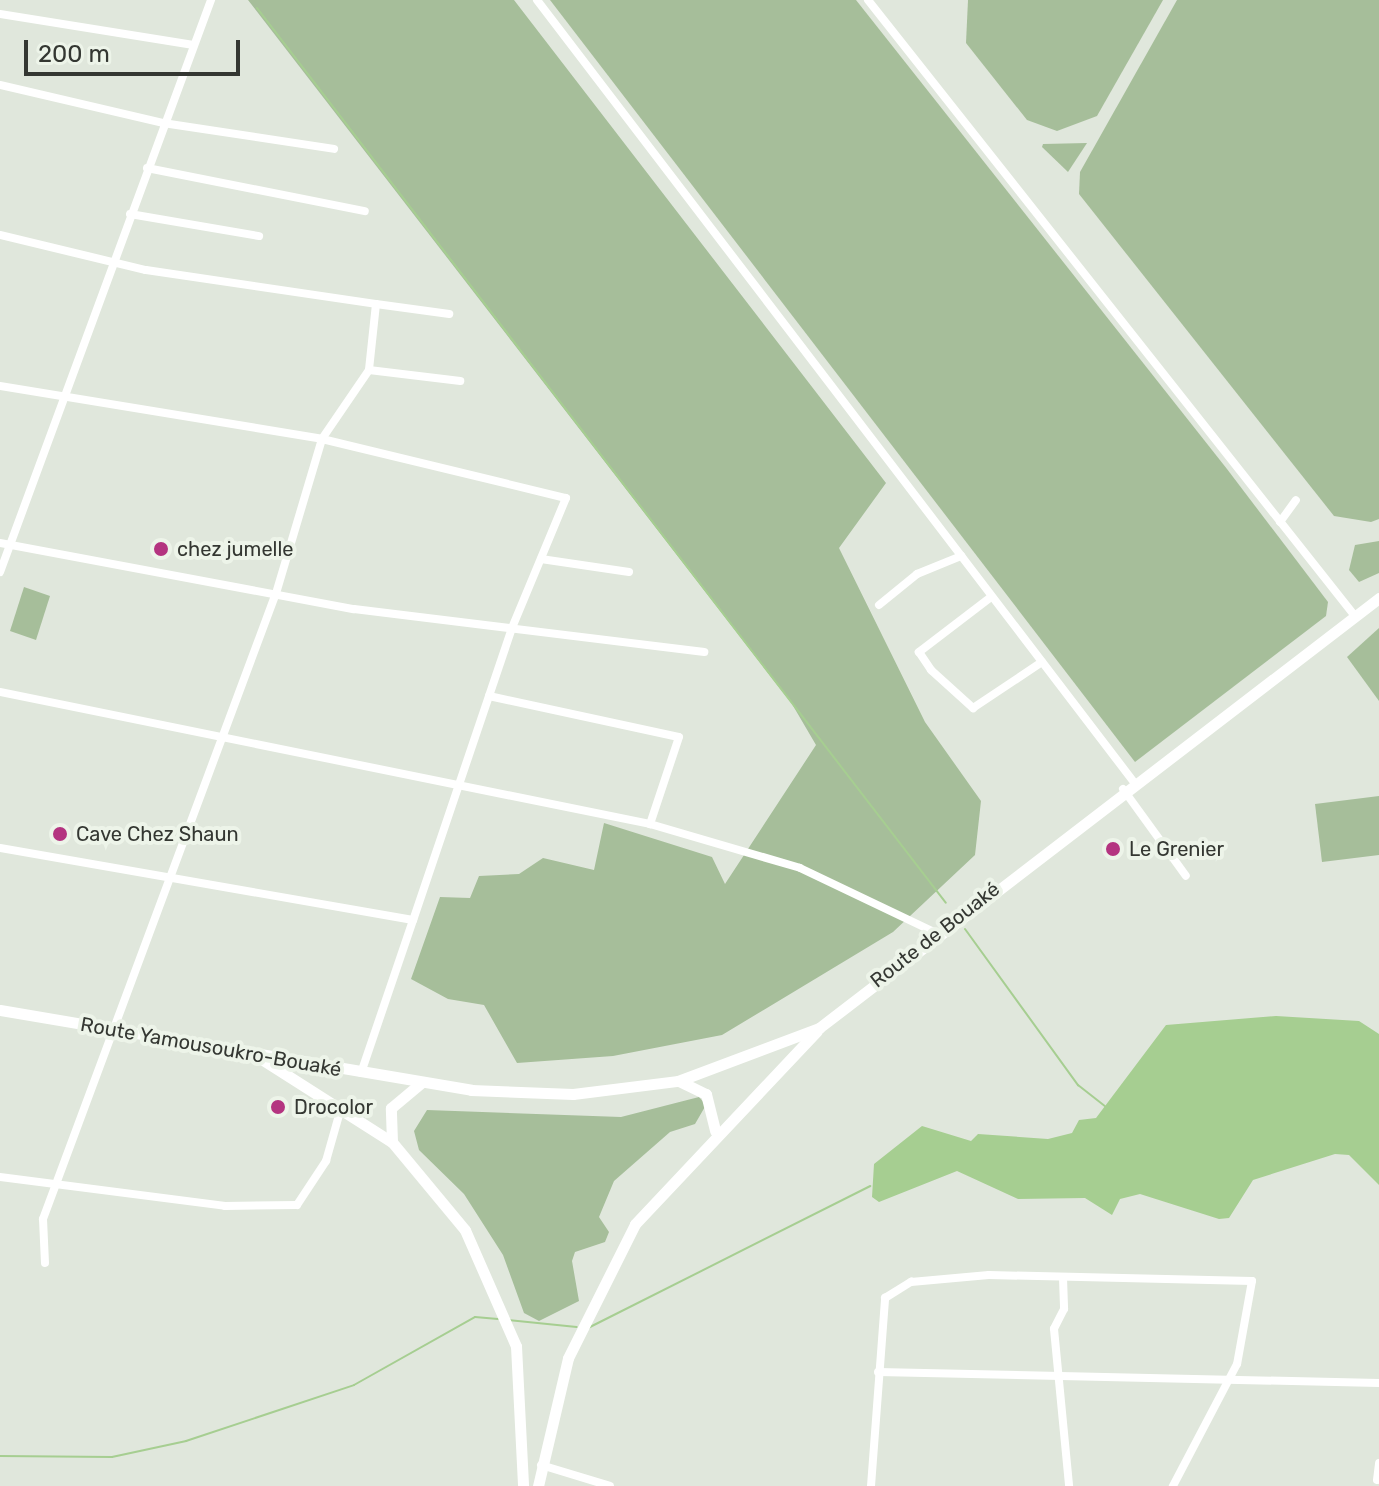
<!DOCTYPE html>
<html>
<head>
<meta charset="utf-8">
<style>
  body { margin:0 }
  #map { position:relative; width:1379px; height:1486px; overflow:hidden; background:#e0e7dc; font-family:Rubik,sans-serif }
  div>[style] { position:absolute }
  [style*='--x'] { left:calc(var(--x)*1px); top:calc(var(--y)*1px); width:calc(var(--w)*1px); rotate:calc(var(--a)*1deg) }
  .green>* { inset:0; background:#a6be9a }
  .water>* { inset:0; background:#a6ce91 }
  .stream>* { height:2px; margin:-1px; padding:0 1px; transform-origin:1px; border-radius:1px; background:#a6ce91 }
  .minor>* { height:8px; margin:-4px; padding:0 4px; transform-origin:4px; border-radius:4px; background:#fff }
  .highway>* { height:11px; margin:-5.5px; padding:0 5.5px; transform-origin:5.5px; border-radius:5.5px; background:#fff }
  .dots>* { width:22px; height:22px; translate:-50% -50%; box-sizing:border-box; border:4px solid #edf4e9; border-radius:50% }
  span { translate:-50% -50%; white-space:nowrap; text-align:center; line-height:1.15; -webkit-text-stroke:8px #edf4e9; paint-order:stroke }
  .poi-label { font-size:20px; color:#343732 }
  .left { translate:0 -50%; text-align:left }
  .street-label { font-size:20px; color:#343732 }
  .scale { position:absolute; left:24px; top:40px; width:216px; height:36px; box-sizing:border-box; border:4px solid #343732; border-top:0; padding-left:10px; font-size:24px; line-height:28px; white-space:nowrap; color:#343732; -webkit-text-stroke:6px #edf4e9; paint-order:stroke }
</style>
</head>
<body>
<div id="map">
  <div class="green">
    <div style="clip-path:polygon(248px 0,514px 0,886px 483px,839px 548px,925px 722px,981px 801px,975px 855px,893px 932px,722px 1035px,613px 1056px,517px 1063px,484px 1005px,448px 999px,411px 979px,440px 897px,470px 898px,479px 876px,519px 874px,543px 858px,594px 870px,604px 823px,712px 857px,725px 884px,816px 745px,792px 704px)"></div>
    <div style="clip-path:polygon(550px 0,856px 0,1227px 469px,1328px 602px,1326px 616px,1135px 762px)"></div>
    <div style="clip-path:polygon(968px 0,1163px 0,1097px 116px,1057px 131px,1027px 120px,966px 43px)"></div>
    <div style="clip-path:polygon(1177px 0,1379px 0,1379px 519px,1371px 522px,1334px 516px,1079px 194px,1080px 172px)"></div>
    <div style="clip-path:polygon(1087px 143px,1068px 172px,1042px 147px,1043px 144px)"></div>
    <div style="clip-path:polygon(1379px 541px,1379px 573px,1359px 582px,1349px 570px,1355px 545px)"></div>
    <div style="clip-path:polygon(24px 587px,50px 596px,36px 640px,10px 631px)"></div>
    <div style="clip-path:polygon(1379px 628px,1379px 701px,1347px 657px)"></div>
    <div style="clip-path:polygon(1379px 796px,1379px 855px,1322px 862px,1315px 804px)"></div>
    <div style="clip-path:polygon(699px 1097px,706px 1105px,695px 1124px,670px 1132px,614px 1181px,599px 1217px,609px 1232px,605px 1242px,575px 1252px,572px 1261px,579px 1301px,539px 1321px,524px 1313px,503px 1255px,464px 1194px,419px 1150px,414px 1131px,427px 1110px,621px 1117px)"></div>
  </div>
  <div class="water">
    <div style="clip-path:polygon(1276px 1016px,1359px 1021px,1379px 1034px,1379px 1185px,1349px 1155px,1335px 1154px,1253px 1180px,1229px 1218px,1219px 1219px,1140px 1194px,1120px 1199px,1112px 1215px,1085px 1198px,1018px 1199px,957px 1171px,879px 1202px,872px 1197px,874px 1164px,922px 1126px,971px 1141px,978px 1134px,1048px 1139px,1072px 1133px,1079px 1120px,1096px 1118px,1166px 1025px)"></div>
  </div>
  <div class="stream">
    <div style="--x:257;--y:8;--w:1129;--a:52.41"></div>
    <div style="--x:965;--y:929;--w:193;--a:54.1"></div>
    <div style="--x:1078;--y:1085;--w:34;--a:38"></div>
    <div style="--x:508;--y:1320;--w:69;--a:5.8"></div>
    <div style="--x:588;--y:1328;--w:316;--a:-26.7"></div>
    <div style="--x:0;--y:1456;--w:112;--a:0.5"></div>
    <div style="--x:112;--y:1457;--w:76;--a:-12.2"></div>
    <div style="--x:186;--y:1441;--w:177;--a:-18.4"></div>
    <div style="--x:354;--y:1385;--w:139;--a:-29.3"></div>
    <div style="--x:475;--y:1317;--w:23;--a:5"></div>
  </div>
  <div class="minor">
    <div style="--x:537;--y:0;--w:982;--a:52.65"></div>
    <div style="--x:868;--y:0;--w:784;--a:51.68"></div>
    <div style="--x:0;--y:14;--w:196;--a:9.1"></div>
    <div style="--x:0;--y:85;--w:167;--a:13.1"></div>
    <div style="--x:163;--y:123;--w:173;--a:8.6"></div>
    <div style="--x:147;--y:168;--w:222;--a:11.2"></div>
    <div style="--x:130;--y:214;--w:131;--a:9.7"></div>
    <div style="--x:0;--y:235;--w:150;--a:13.5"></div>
    <div style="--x:146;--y:270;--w:232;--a:8.4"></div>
    <div style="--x:376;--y:304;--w:66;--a:96.1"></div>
    <div style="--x:369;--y:370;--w:83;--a:124.3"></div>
    <div style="--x:322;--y:439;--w:161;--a:106.6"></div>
    <div style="--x:276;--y:593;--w:668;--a:110.42"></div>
    <div style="--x:43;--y:1219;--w:44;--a:87.4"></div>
    <div style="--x:376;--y:304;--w:74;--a:7.8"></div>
    <div style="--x:369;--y:370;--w:92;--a:6.9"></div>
    <div style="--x:0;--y:386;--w:326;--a:9.3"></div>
    <div style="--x:322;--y:439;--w:251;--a:13.6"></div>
    <div style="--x:566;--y:498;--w:141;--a:112.6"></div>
    <div style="--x:512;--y:628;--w:308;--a:108.7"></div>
    <div style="--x:413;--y:920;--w:419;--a:-170.1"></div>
    <div style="--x:1280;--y:522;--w:27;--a:-54"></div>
    <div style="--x:0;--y:543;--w:360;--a:10.6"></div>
    <div style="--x:354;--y:609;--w:353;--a:7"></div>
    <div style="--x:541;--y:559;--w:89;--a:8.4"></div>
    <div style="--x:0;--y:572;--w:610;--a:-69.75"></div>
    <div style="--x:991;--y:597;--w:91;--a:142.6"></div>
    <div style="--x:919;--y:652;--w:22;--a:56"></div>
    <div style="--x:931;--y:670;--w:57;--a:42.1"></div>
    <div style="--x:973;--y:708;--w:83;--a:-33.7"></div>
    <div style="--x:879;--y:605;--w:49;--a:-39.2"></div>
    <div style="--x:917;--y:574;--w:48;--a:-22.2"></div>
    <div style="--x:0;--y:692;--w:663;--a:11.48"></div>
    <div style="--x:650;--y:824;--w:156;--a:16.3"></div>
    <div style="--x:800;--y:868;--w:151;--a:25.5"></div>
    <div style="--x:489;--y:696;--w:194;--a:12.2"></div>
    <div style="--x:679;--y:737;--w:92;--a:108.4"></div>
    <div style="--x:1123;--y:789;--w:107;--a:54.1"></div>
    <div style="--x:361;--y:1073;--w:162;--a:-71.2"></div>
    <div style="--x:0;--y:1177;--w:227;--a:7.3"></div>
    <div style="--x:225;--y:1206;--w:72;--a:-0.8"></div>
    <div style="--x:297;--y:1205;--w:53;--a:-56.6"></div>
    <div style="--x:326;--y:1161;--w:55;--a:-74.2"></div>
    <div style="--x:1063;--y:1278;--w:31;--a:88"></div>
    <div style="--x:1064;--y:1309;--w:22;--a:117"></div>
    <div style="--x:1054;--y:1329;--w:158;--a:84.5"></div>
    <div style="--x:878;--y:1372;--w:501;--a:1.26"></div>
    <div style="--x:541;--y:1465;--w:72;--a:16.9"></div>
    <div style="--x:1377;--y:1480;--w:17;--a:-83"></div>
    <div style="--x:871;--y:1486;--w:189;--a:-85.7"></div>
    <div style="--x:885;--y:1298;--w:31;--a:-32"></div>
    <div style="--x:911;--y:1282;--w:78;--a:-5.1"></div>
    <div style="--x:989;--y:1275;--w:263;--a:1.3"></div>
    <div style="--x:1252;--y:1281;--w:84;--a:100.2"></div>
    <div style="--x:1237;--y:1364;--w:138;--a:117.7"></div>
  </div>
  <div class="highway">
    <div style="--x:0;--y:1010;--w:478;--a:9.6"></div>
    <div style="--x:471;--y:1090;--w:102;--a:2.2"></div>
    <div style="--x:573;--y:1094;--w:106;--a:-7.1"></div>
    <div style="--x:678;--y:1081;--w:151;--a:-20.6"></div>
    <div style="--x:819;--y:1028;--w:706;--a:-37.52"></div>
    <div style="--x:260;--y:1058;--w:156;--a:32.5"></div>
    <div style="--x:392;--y:1142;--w:114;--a:50.3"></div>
    <div style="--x:465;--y:1230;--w:127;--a:66.3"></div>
    <div style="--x:516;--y:1346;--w:140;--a:87.1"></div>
    <div style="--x:679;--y:1081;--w:30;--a:26"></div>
    <div style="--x:706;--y:1094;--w:38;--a:76"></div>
    <div style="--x:392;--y:1142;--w:34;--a:-92"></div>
    <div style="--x:391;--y:1108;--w:39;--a:-40"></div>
    <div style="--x:538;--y:1486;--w:131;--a:-76.8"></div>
    <div style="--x:568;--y:1358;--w:150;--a:-63.4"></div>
    <div style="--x:635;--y:1224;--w:265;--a:-46.7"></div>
  </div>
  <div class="dots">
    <div style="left:161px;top:549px;background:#b43480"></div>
    <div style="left:60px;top:834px;background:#b43480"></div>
    <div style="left:1113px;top:849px;background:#b43480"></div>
    <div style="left:278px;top:1107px;background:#b43480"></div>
  </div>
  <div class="poi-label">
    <span class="left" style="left:177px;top:549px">chez jumelle</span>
    <span class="left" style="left:76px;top:834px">Cave Chez Shaun</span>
    <span class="left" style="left:1129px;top:849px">Le Grenier</span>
    <span class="left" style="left:294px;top:1107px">Drocolor</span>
  </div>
  <div class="street-label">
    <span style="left:935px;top:935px;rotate:-38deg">Route de Bouaké</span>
    <span style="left:211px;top:1047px;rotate:10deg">Route Yamousoukro-Bouaké</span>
  </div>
  <div class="scale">200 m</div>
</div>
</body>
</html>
